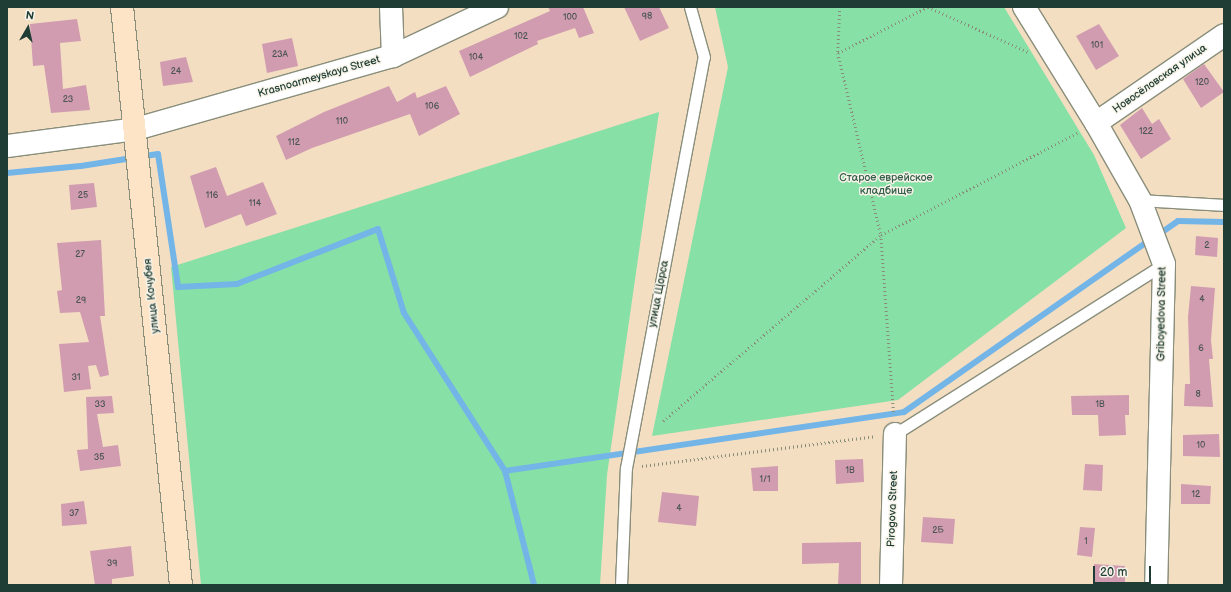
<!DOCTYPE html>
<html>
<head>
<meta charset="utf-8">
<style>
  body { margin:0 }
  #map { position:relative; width:1231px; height:592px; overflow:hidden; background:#f3dec2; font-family:"Balsamiq Sans",sans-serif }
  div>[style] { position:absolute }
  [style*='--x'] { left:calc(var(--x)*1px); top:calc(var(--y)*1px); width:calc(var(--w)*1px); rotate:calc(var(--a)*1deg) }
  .green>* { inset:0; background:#87e0a6 }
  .stream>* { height:6px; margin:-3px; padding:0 3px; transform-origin:3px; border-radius:3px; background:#74b5e8 }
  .building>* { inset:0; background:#d19cb0 }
  .path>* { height:2.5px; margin-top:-1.25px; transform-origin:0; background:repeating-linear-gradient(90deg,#898e7b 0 1px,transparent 0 4px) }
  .roads { filter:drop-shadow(1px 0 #898e7b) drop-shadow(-1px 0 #898e7b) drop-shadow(0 1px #898e7b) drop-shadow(0 -1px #898e7b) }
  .lane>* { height:11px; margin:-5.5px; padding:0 5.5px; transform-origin:5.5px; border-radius:5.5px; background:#fff }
  .street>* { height:22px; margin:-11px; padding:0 11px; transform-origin:11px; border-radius:11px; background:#fff }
  .secondary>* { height:22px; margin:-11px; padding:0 11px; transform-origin:11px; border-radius:11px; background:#fee4c6 }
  span { translate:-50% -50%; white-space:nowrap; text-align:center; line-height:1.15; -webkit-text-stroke:3px #f7f3e8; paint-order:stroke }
  .number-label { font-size:9px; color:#4c5553 }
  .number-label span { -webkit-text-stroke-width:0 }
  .street-label { font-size:11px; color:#1f3d34 }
  .park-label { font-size:11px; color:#345e4b }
  .frame { position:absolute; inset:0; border:8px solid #1f3d34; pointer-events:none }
  .north { position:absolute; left:8px; top:8px; width:40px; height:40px; -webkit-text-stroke:3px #f7f3e8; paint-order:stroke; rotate:9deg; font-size:11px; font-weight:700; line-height:16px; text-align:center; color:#1f3d34 }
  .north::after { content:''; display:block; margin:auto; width:14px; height:18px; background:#1f3d34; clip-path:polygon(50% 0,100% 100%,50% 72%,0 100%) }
  .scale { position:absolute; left:1093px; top:566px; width:58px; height:18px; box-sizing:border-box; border:2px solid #1f3d34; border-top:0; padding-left:5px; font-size:12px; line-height:14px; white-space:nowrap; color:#1f3d34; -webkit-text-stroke:3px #f7f3e8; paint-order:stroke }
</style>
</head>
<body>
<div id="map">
  <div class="green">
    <div style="clip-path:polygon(715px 7px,1004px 7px,1094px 155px,1126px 228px,898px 400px,652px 436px,728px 67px)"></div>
    <div style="clip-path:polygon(659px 112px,607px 475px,600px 585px,201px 585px,171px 267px)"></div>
  </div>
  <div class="stream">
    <div style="--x:7;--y:173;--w:74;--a:-5.4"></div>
    <div style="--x:81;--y:166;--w:78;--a:-8.9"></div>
    <div style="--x:158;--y:154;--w:134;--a:81.4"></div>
    <div style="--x:178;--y:287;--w:59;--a:-2.9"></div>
    <div style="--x:237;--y:284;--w:151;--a:-21.3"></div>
    <div style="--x:378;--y:229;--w:88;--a:72.8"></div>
    <div style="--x:404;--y:313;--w:188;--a:57.4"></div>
    <div style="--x:505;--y:471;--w:403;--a:-8.4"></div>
    <div style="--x:904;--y:412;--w:300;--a:-35"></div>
    <div style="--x:1158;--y:235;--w:24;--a:-35"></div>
    <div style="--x:1178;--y:221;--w:46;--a:1.2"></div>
    <div style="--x:505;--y:471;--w:118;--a:75.7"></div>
  </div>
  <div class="building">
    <div style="clip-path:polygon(548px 7px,583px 7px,594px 33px,579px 38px,575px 28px,537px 41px,538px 44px,470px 77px,459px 51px,550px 11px)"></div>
    <div style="clip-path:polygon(624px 7px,659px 7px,669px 28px,640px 41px)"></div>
    <div style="clip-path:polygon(77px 19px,81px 41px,60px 43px,63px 89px,86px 85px,90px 110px,51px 113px,44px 65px,33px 66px,30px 24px)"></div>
    <div style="clip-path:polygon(1099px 24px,1119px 56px,1096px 70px,1076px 36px)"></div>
    <div style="clip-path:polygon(292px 38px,298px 66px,267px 73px,262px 44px)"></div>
    <div style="clip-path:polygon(186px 57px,193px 82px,163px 86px,160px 62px)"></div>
    <div style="clip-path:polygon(1204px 64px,1224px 92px,1201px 108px,1183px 79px)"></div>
    <div style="clip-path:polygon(389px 86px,397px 102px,415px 92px,417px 98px,446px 86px,460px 114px,419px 136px,410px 114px,312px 148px,286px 160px,276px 136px,324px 112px)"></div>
    <div style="clip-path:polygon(1142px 108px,1152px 124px,1159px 119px,1171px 139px,1141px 159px,1120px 125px)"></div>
    <div style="clip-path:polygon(216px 167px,227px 196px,263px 182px,277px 214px,246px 226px,241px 214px,205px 228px,190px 176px)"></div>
    <div style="clip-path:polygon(94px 183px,97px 207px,71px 210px,69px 185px)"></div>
    <div style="clip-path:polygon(1196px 236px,1218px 238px,1217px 257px,1195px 255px)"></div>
    <div style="clip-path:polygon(101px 240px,105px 316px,100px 316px,109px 375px,100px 377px,96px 365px,88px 366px,91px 389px,64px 392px,59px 344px,89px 342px,80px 312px,60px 313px,57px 291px,62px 290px,57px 243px)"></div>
    <div style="clip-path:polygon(1191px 286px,1215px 288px,1211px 340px,1213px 359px,1209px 359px,1213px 407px,1184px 406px,1185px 384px,1190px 384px,1188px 317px)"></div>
    <div style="clip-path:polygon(1129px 395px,1129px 415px,1125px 415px,1126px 435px,1099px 436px,1098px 415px,1072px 415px,1071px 396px)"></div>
    <div style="clip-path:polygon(112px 396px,114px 413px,97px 414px,103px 447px,118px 445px,121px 466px,80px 471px,77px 450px,88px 449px,86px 397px)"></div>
    <div style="clip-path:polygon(1219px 434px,1220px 457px,1183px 456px,1183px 435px)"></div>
    <div style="clip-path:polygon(863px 459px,864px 482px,836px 484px,835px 460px)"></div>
    <div style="clip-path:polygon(1085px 464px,1103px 465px,1102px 491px,1083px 490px)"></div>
    <div style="clip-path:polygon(778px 466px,778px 491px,753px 491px,751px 468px)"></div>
    <div style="clip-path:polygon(1181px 484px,1211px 486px,1210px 504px,1181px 504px)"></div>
    <div style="clip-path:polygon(662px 492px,699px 496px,696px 526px,658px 522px)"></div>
    <div style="clip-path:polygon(84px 501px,87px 524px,62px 526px,61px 504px)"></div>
    <div style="clip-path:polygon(923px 517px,955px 519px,953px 544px,921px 542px)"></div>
    <div style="clip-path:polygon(1080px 527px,1095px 528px,1092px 557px,1077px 555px)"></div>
    <div style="clip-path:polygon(861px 542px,861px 585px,838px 585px,839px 563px,802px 564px,802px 543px)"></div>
    <div style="clip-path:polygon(131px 546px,134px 576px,112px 579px,112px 585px,95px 585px,90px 551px)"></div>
    <div style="clip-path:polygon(1094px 564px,1125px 566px,1125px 585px,1093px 585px)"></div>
  </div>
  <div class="path">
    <div style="--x:840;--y:7;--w:46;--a:92.5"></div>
    <div style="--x:838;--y:53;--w:187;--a:76.7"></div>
    <div style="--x:881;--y:235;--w:180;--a:85.9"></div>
    <div style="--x:928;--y:7;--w:110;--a:24.2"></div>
    <div style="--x:838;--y:53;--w:100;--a:-27.3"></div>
    <div style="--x:663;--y:421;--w:287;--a:-40.5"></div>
    <div style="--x:881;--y:235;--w:223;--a:-27.5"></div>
    <div style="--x:642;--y:466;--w:235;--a:-7.3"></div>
  </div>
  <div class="roads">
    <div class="lane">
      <div style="--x:1140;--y:200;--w:84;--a:3.4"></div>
      <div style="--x:895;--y:434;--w:318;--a:-32.3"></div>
      <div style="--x:621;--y:585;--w:117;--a:-87.6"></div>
      <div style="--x:626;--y:468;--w:418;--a:-79.3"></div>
      <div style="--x:704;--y:57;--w:52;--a:-105.6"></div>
    </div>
    <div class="street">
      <div style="--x:391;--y:7;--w:49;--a:87.7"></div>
      <div style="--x:1024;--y:7;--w:137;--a:58.2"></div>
      <div style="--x:1096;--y:123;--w:89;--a:60.3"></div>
      <div style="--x:1140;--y:200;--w:68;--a:69.4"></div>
      <div style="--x:1164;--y:264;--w:321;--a:91.4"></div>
      <div style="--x:1096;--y:123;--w:155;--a:-34.5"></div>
      <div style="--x:7;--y:146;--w:130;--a:-7.5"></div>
      <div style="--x:136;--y:129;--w:267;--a:-15.9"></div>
      <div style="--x:393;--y:56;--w:115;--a:-25.2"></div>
      <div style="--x:891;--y:585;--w:151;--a:-88.5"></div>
    </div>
    <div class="secondary">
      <div style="--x:122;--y:7;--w:581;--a:84.17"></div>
    </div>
  </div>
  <div class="number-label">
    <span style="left:647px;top:17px">98</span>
    <span style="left:570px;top:18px">100</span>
    <span style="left:521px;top:37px">102</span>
    <span style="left:1097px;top:46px">101</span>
    <span style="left:280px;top:55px">23А</span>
    <span style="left:476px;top:58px">104</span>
    <span style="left:176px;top:72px">24</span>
    <span style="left:1202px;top:83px">120</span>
    <span style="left:68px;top:100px">23</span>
    <span style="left:432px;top:107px">106</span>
    <span style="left:342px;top:122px">110</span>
    <span style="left:1146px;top:132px">122</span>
    <span style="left:294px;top:143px">112</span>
    <span style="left:83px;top:196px">25</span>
    <span style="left:212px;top:196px">116</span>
    <span style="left:255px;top:204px">114</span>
    <span style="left:1207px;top:246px">2</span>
    <span style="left:80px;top:255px">27</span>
    <span style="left:1202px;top:300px">4</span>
    <span style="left:81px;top:301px">29</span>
    <span style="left:1201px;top:349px">6</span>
    <span style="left:76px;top:378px">31</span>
    <span style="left:1198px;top:395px">8</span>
    <span style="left:100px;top:405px">33</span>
    <span style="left:1100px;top:405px">1В</span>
    <span style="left:1201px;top:446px">10</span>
    <span style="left:99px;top:458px">35</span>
    <span style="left:850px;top:471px">1В</span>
    <span style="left:765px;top:480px">1/1</span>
    <span style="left:1196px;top:495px">12</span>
    <span style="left:679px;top:509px">4</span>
    <span style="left:74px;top:514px">37</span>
    <span style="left:938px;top:531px">2Б</span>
    <span style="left:1086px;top:542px">1</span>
    <span style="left:112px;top:564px">39</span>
  </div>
  <div class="street-label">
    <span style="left:319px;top:77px;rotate:-16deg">Krasnoarmeyskaya Street</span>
    <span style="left:1160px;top:79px;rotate:-35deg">Новосёловская улица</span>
    <span style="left:659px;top:294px;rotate:-79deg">улица Щорса</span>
    <span style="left:152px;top:296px;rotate:-96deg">улица Кочубея</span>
    <span style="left:1162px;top:314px;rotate:-89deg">Griboyedova Street</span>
    <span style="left:893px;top:509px;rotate:-88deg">Pirogova Street</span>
  </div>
  <div class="park-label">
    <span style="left:886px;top:185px">Старое еврейское<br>кладбище</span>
  </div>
  <div class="frame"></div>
  <div class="north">N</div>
  <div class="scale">20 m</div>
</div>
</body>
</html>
